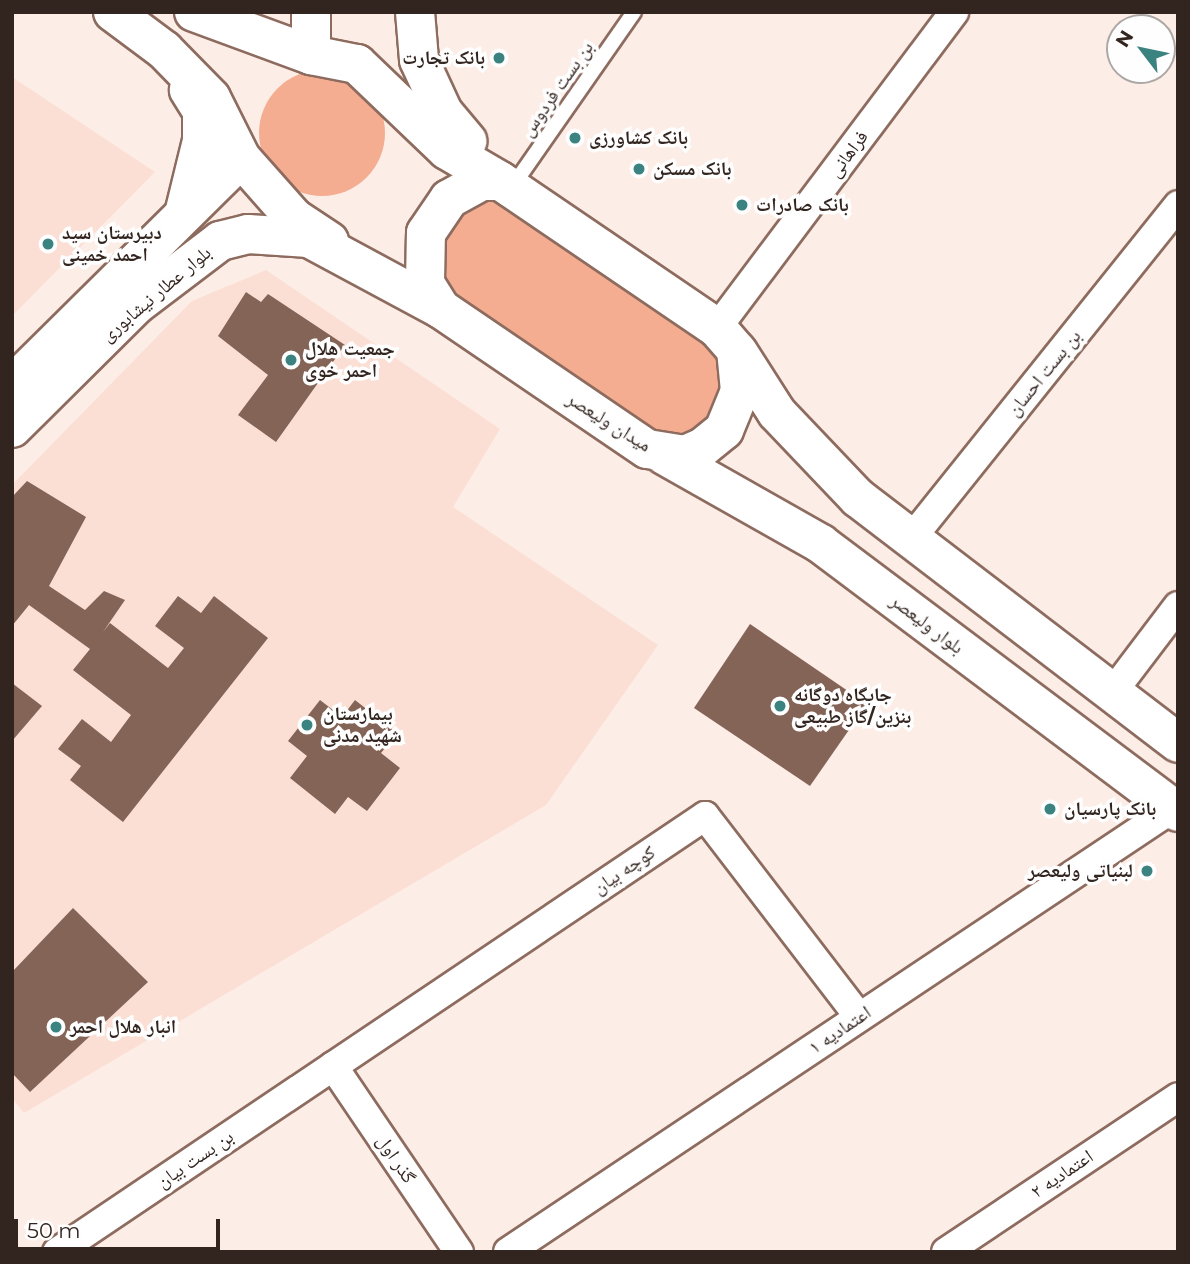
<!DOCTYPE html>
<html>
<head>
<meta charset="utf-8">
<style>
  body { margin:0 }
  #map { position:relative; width:1190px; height:1264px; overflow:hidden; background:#fdede7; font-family:Montserrat,"Noto Naskh Arabic",sans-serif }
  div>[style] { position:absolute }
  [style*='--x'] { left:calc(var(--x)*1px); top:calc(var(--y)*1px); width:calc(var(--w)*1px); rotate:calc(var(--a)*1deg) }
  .built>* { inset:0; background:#fbdfd4 }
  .green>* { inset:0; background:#f4ad91 }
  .round { border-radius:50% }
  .building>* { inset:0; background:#856458 }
  .roads { filter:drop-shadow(2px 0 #8d6c5f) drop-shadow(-2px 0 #8d6c5f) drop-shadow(0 2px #8d6c5f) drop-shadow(0 -2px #8d6c5f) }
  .lane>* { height:14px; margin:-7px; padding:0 7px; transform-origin:7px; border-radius:7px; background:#fff }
  .street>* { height:28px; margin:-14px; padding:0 14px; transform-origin:14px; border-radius:14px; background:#fff }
  .secondary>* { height:38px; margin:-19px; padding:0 19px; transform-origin:19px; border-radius:19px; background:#fff }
  .dots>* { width:19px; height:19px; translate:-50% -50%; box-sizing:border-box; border:4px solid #fefefe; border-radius:50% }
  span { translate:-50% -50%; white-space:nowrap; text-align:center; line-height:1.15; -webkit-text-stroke:7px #fefefe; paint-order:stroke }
  .poi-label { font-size:19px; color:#32241f; font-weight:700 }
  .right { translate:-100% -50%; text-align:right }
  .left { translate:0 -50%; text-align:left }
  .street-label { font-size:19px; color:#32241f }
  .frame { position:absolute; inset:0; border:14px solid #32241f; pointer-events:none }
  .north { position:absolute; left:1106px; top:14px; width:70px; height:70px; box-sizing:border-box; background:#fefefe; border:2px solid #aca7a5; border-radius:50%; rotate:302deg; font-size:19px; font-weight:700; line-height:28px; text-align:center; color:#32241f }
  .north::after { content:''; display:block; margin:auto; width:24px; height:32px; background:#3b8380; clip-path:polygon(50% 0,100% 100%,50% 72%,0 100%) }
  .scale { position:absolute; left:14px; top:1219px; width:206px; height:32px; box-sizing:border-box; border:4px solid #32241f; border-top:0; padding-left:9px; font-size:21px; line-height:24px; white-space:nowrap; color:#32241f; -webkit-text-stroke:5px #fefefe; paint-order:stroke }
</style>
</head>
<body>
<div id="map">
  <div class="built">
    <div style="clip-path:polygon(12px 77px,155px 172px,12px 316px)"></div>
    <div style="clip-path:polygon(266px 270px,500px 429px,453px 507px,658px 645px,546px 805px,24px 1113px,12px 1098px,12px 485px,192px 301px)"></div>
  </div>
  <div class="green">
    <div class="round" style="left:259px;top:70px;width:126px;height:126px"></div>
    <div style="clip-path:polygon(494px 196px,707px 338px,727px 380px,718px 409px,699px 430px,679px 440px,651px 433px,459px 304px,437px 281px,438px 236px,455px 215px)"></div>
  </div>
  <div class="building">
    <div style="clip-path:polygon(246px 292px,261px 302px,268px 294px,345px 345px,276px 442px,238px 415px,268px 375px,218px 336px)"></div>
    <div style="clip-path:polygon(27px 481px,86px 517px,49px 586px,85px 610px,104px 591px,125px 600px,103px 632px,110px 623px,168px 668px,184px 648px,155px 626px,178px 596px,201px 613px,214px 596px,268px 638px,123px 822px,70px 780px,81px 766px,58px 749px,82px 719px,111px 742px,131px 715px,73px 670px,90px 649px,29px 605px,12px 626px,12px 497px)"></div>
    <div style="clip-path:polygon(750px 624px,867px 704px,810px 786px,694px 708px)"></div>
    <div style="clip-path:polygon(12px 683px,42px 706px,12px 741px)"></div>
    <div style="clip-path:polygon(320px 700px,342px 717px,355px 700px,397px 733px,381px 753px,400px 768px,367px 811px,348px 797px,335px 814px,290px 778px,307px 756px,288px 741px)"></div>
    <div style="clip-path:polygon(73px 908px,148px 982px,30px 1092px,12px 1073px,12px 972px)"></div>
  </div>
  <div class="roads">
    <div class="lane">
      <div style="--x:512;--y:187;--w:213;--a:-55.1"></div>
    </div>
    <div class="street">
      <div style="--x:717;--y:328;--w:395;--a:-53.1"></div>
      <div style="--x:910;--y:540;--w:429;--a:-51.3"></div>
      <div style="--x:1112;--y:693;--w:109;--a:-52.8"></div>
      <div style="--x:333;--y:1066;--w:225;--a:55.9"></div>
      <div style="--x:57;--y:1252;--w:781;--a:-33.93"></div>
      <div style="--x:705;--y:816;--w:253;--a:52.5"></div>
      <div style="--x:508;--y:1252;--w:800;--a:-33.73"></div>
      <div style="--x:946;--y:1252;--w:279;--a:-33.7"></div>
    </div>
    <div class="secondary">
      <div style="--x:113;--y:12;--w:64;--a:36.7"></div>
      <div style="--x:164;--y:50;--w:67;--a:45.6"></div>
      <div style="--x:211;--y:98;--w:67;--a:63.4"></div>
      <div style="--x:241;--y:158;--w:80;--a:48.5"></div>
      <div style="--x:294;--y:218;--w:42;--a:33.3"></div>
      <div style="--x:194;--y:12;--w:125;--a:20.2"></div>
      <div style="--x:311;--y:55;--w:47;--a:11.1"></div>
      <div style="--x:357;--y:64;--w:124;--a:43.7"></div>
      <div style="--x:447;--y:150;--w:61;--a:30.3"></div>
      <div style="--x:500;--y:181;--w:13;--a:32"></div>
      <div style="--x:511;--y:188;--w:249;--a:34.2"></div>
      <div style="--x:717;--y:328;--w:29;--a:49"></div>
      <div style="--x:736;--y:350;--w:41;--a:84.4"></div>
      <div style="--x:740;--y:391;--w:42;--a:112.3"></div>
      <div style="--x:724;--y:430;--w:27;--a:141"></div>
      <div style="--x:703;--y:447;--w:20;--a:156"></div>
      <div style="--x:685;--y:455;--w:38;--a:-171"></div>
      <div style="--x:647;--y:449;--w:249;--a:-145.8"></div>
      <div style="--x:441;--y:309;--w:31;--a:-122"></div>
      <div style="--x:425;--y:283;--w:50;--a:-88.9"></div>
      <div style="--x:426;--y:233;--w:41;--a:-55.9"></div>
      <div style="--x:449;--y:199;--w:38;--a:-29"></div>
      <div style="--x:482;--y:181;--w:18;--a:0"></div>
      <div style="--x:415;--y:12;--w:48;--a:85.2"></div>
      <div style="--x:419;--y:60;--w:57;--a:65.2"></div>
      <div style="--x:443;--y:112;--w:38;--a:50"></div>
      <div style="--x:311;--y:55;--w:43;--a:-90"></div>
      <div style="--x:185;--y:210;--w:71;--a:-76.2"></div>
      <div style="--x:202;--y:141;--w:30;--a:-90"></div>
      <div style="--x:202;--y:111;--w:25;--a:-122"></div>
      <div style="--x:738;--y:352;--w:72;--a:57.4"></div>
      <div style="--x:777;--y:413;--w:117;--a:46.4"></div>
      <div style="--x:858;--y:498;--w:403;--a:37.4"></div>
      <div style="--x:12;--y:385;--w:322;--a:-44.7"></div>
      <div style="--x:12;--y:428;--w:175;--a:-44.8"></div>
      <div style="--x:136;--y:305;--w:106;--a:-37.3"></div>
      <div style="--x:220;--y:241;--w:29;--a:-14"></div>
      <div style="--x:248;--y:234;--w:61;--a:3.8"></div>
      <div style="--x:309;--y:238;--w:150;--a:28.3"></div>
      <div style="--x:664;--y:455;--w:180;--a:29.5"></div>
      <div style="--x:821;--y:544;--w:446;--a:36.9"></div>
    </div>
  </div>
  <div class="dots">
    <div style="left:499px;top:58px;background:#3b8380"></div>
    <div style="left:575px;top:138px;background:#3b8380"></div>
    <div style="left:639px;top:169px;background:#3b8380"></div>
    <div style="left:742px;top:205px;background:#3b8380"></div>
    <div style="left:48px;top:244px;background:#3b8380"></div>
    <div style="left:291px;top:360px;background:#3b8380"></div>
    <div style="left:780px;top:706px;background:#3b8380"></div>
    <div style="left:307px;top:725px;background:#3b8380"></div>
    <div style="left:1050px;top:809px;background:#3b8380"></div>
    <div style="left:1147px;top:871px;background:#3b8380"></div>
    <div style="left:56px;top:1027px;background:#3b8380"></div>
  </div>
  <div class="poi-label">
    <span class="right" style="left:485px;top:58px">بانک تجارت</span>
    <span class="left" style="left:589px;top:138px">بانک کشاورزی</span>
    <span class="left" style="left:653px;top:169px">بانک مسکن</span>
    <span class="left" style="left:756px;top:205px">بانک صادرات</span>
    <span class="left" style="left:62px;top:244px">دبیرستان سید<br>احمد خمینی</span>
    <span class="left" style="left:305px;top:360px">جمعیت هلال<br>احمر خوی</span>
    <span class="left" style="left:794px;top:706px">جایگاه دوگانه<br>بنزین/گاز طبیعی</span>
    <span class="left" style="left:323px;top:725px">بیمارستان<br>شهید مدنی</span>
    <span class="left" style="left:1064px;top:809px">بانک پارسیان</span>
    <span class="right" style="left:1133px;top:871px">لبنیاتی ولیعصر</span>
    <span class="left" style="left:70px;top:1027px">انبار هلال احمر</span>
  </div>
  <div class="street-label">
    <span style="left:557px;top:89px;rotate:-55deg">بن بست فردوس</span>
    <span style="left:848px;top:154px;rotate:-53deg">فراهانی</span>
    <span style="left:156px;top:294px;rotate:-40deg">بلوار عطار نیشابوری</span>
    <span style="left:1044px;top:373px;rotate:-51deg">بن بست احسان</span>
    <span style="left:609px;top:422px;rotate:32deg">میدان ولیعصر</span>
    <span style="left:927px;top:624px;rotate:37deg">بلوار ولیعصر</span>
    <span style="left:624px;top:870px;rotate:-34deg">کوچه بیان</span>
    <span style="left:840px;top:1030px;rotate:-34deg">اعتمادیه ۱</span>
    <span style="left:195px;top:1159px;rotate:-34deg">بن بست بیان</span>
    <span style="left:396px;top:1159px;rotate:56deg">گذر اول</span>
    <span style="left:1062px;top:1174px;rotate:-34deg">اعتمادیه ۲</span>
  </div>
  <div class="frame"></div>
  <div class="north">N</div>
  <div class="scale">50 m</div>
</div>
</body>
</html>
